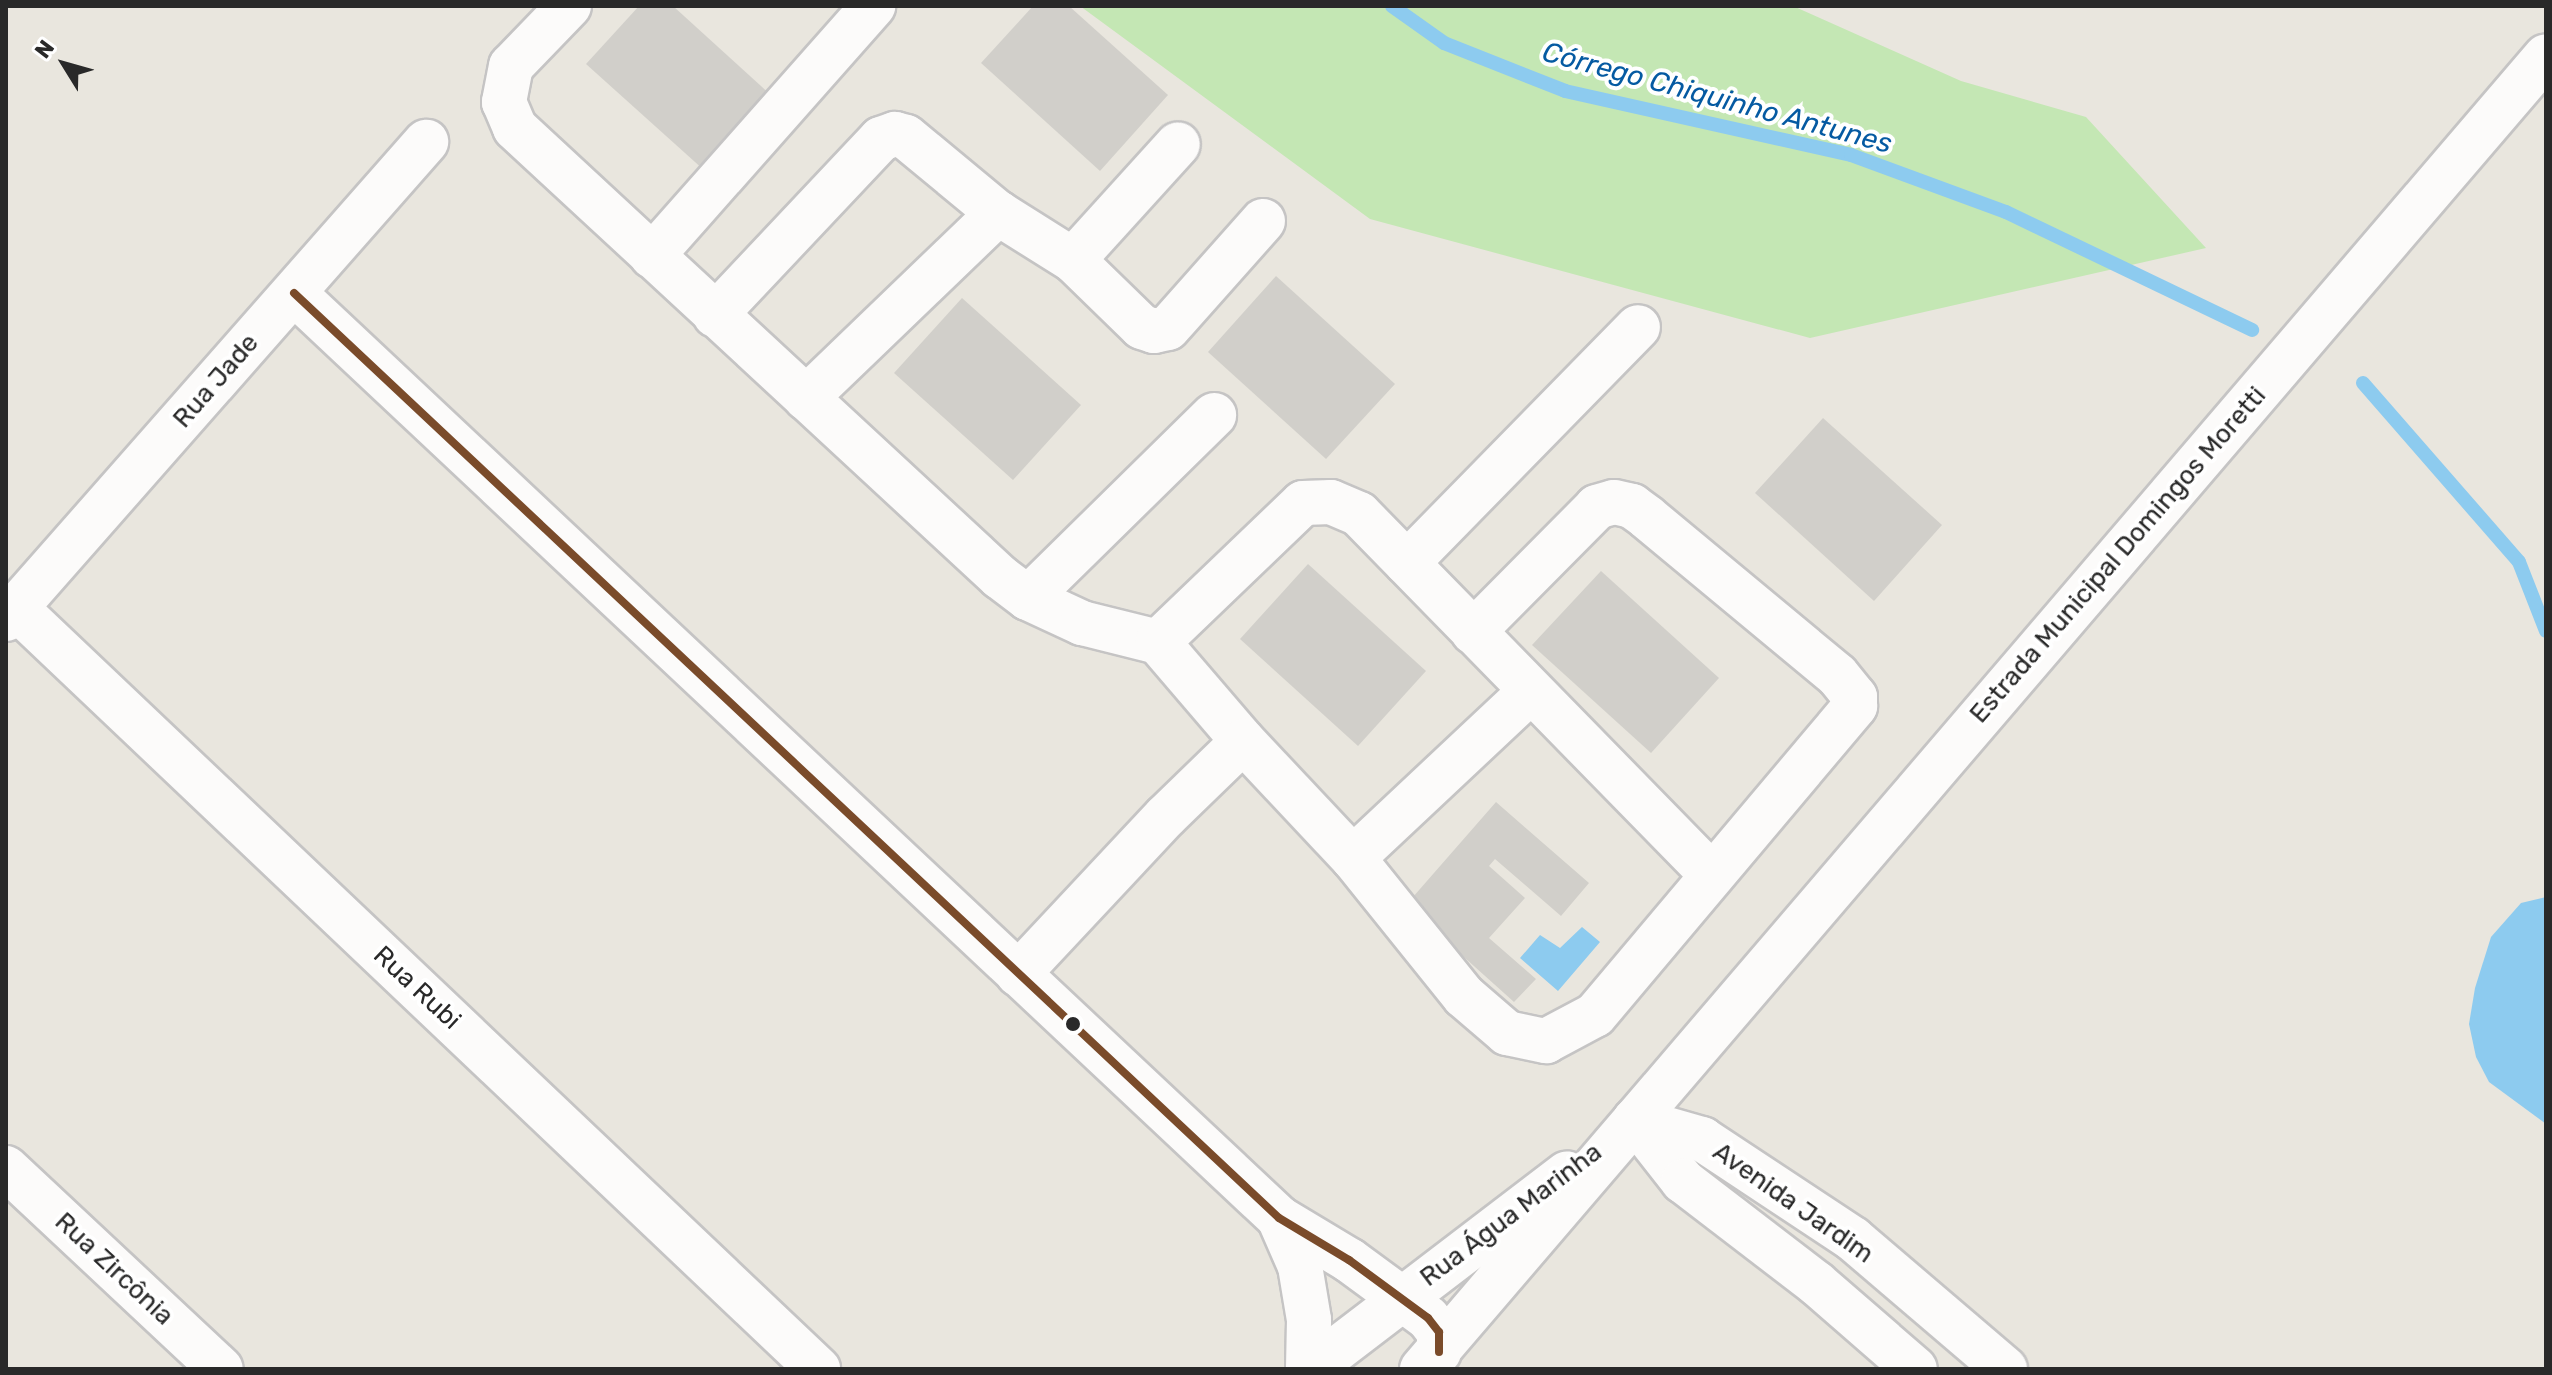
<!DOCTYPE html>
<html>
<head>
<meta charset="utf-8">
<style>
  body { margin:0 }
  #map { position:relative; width:2552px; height:1375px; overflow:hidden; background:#e9e6de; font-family:Rubik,sans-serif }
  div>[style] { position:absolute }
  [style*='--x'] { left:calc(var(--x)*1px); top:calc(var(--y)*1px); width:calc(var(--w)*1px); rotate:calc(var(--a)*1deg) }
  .green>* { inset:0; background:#c4e7b4 }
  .water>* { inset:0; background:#8dcbef }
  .stream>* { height:14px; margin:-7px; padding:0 7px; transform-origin:7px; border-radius:7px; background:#8dcbef }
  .building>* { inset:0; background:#d1cfca }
  .roads { filter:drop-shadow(2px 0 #c5c4c4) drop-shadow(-2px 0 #c5c4c4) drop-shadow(0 2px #c5c4c4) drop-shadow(0 -2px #c5c4c4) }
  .minor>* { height:44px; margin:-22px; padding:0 22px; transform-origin:22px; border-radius:22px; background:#fcfbfa }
  .bus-1>* { height:8px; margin:-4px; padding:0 4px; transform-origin:4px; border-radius:4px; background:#7a4b2a }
  .dots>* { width:22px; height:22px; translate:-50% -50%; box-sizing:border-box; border:4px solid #fff; border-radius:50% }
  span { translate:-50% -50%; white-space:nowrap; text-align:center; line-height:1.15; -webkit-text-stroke:8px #fff; paint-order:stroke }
  .street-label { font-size:26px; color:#292929 }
  .water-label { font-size:28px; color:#055aa2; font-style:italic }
  .frame { position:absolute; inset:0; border:8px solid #292929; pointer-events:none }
  .north { position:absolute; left:24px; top:24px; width:80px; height:80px; -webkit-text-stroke:6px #fff; paint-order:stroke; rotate:307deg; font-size:22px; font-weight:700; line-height:32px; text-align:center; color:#292929 }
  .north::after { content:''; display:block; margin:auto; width:28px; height:36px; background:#292929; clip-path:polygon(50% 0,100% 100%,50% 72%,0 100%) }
</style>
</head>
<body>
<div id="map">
  <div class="green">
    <div style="clip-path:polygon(1080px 6px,1793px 6px,1961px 81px,2086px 117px,2206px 248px,1810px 338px,1370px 219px)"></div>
  </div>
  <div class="water">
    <div style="clip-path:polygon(2546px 897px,2546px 1124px,2489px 1082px,2476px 1057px,2469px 1024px,2475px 988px,2491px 937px,2521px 903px)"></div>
    <div style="clip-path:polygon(1582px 927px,1600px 942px,1558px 991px,1520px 958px,1540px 935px,1560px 948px)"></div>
  </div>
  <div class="stream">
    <div style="--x:1392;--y:6;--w:64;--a:35.4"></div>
    <div style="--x:1444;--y:43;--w:130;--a:21.6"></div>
    <div style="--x:1565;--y:91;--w:293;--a:12.6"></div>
    <div style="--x:1851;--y:155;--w:165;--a:20.2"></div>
    <div style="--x:2006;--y:212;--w:273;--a:25.6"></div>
    <div style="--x:2363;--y:383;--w:237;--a:48.9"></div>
    <div style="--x:2519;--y:562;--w:74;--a:68.6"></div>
  </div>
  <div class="building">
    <div style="clip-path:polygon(639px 6px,673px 6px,773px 97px,705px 171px,586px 64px)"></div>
    <div style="clip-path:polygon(1033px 6px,1069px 6px,1168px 95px,1100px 171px,981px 63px)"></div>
    <div style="clip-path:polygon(1276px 276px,1395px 384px,1326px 459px,1208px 352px)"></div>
    <div style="clip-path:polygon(962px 298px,1081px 405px,1013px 480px,894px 373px)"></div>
    <div style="clip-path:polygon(1823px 418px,1942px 525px,1874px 601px,1755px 493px)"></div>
    <div style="clip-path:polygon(1308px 564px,1426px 671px,1358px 746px,1240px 639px)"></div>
    <div style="clip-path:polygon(1601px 571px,1719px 678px,1651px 753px,1532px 645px)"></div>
    <div style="clip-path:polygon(1496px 802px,1589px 883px,1561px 916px,1495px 859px,1489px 866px,1525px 898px,1489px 938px,1536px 979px,1514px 1002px,1406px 905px)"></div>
  </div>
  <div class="roads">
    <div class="minor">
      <div style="--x:569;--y:6;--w:83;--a:134"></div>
      <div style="--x:511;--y:66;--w:37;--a:101"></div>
      <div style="--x:504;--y:102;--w:28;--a:67"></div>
      <div style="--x:515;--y:128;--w:661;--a:42.79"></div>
      <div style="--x:1000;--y:577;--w:35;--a:37"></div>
      <div style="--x:1028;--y:598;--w:60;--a:24.8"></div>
      <div style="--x:1082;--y:623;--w:78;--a:14"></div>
      <div style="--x:1158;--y:642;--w:130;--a:49.4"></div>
      <div style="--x:1243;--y:741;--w:161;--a:46.8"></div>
      <div style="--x:1353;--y:858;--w:177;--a:51.2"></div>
      <div style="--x:1464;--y:996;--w:57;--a:40.7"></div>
      <div style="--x:1507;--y:1033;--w:40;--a:12"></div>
      <div style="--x:1546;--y:1041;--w:55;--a:-28"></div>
      <div style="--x:1595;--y:1015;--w:404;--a:-49.9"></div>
      <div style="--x:1855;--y:706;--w:9;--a:-90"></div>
      <div style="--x:1855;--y:697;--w:28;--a:-129"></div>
      <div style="--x:1837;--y:675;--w:247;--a:-140.3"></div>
      <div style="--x:1647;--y:517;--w:19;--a:-144"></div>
      <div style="--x:1632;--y:506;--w:18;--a:-167"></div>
      <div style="--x:1614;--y:502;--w:18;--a:164"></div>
      <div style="--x:1597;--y:507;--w:176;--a:134.8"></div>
      <div style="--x:652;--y:256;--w:334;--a:-48.5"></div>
      <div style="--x:1073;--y:260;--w:156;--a:-47.8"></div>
      <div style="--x:294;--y:293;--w:1351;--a:43.2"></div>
      <div style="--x:1279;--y:1218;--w:82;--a:31"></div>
      <div style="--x:1349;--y:1260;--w:98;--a:36.3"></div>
      <div style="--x:1428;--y:1318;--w:18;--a:52"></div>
      <div style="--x:1439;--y:1332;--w:20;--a:90"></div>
      <div style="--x:715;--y:315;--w:242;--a:-46.7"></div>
      <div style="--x:881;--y:139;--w:15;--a:-20"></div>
      <div style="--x:895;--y:134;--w:11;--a:15"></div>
      <div style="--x:906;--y:137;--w:119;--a:39.6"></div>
      <div style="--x:998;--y:213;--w:89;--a:32.1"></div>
      <div style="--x:1073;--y:260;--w:96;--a:44.2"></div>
      <div style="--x:1142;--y:327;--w:13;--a:18"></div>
      <div style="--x:1154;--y:331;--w:14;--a:-12"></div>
      <div style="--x:1168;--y:328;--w:143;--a:-48.4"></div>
      <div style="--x:806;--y:398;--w:267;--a:-43.9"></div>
      <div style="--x:1407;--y:563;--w:330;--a:-45.6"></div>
      <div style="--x:1028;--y:598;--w:261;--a:-44.5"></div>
      <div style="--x:16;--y:608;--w:1106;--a:43.5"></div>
      <div style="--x:6;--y:619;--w:636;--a:-48.64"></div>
      <div style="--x:1158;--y:642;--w:201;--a:-43.8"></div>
      <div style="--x:1303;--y:503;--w:28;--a:-2"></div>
      <div style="--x:1331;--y:502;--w:30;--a:23"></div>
      <div style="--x:1359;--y:514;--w:503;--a:45.64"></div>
      <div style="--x:1353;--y:858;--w:244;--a:-43.2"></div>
      <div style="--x:1018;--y:974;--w:216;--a:-46.9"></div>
      <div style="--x:1166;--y:816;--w:107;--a:-44.2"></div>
      <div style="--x:1635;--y:1120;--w:70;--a:15.8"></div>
      <div style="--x:1702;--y:1139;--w:181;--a:33.5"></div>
      <div style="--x:1853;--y:1239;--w:200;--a:40.5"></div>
      <div style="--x:1635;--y:1120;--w:78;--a:51.8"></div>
      <div style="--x:1683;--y:1181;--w:168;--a:37.5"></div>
      <div style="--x:1816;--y:1283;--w:131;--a:41"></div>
      <div style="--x:6;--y:1168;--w:294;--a:43.1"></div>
      <div style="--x:1279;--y:1218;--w:52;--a:66.4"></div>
      <div style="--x:1300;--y:1266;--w:55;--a:80.5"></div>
      <div style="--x:1309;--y:1320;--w:49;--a:91.2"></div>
      <div style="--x:1311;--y:1369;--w:322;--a:-37.4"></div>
      <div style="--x:1422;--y:1369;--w:1728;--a:-49.43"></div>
    </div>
  </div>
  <div class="bus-1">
    <div style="--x:294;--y:293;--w:1351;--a:43.2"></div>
    <div style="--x:1279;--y:1218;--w:82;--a:31"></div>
    <div style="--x:1349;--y:1260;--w:98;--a:36.3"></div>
    <div style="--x:1428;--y:1318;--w:18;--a:52"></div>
    <div style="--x:1439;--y:1332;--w:20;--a:90"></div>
  </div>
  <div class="dots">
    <div style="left:1073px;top:1024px;background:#292929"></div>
  </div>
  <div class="street-label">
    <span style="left:216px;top:381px;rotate:-49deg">Rua Jade</span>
    <span style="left:2118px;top:555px;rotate:-49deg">Estrada Municipal Domingos Moretti</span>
    <span style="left:417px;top:988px;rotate:43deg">Rua Rubi</span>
    <span style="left:1793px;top:1203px;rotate:35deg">Avenida Jardim</span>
    <span style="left:1511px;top:1215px;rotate:-37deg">Rua Água Marinha</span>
    <span style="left:114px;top:1269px;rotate:43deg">Rua Zircônia</span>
  </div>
  <div class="water-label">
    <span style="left:1717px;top:98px;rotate:15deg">Córrego Chiquinho Antunes</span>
  </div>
  <div class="frame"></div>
  <div class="north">N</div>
</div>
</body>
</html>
